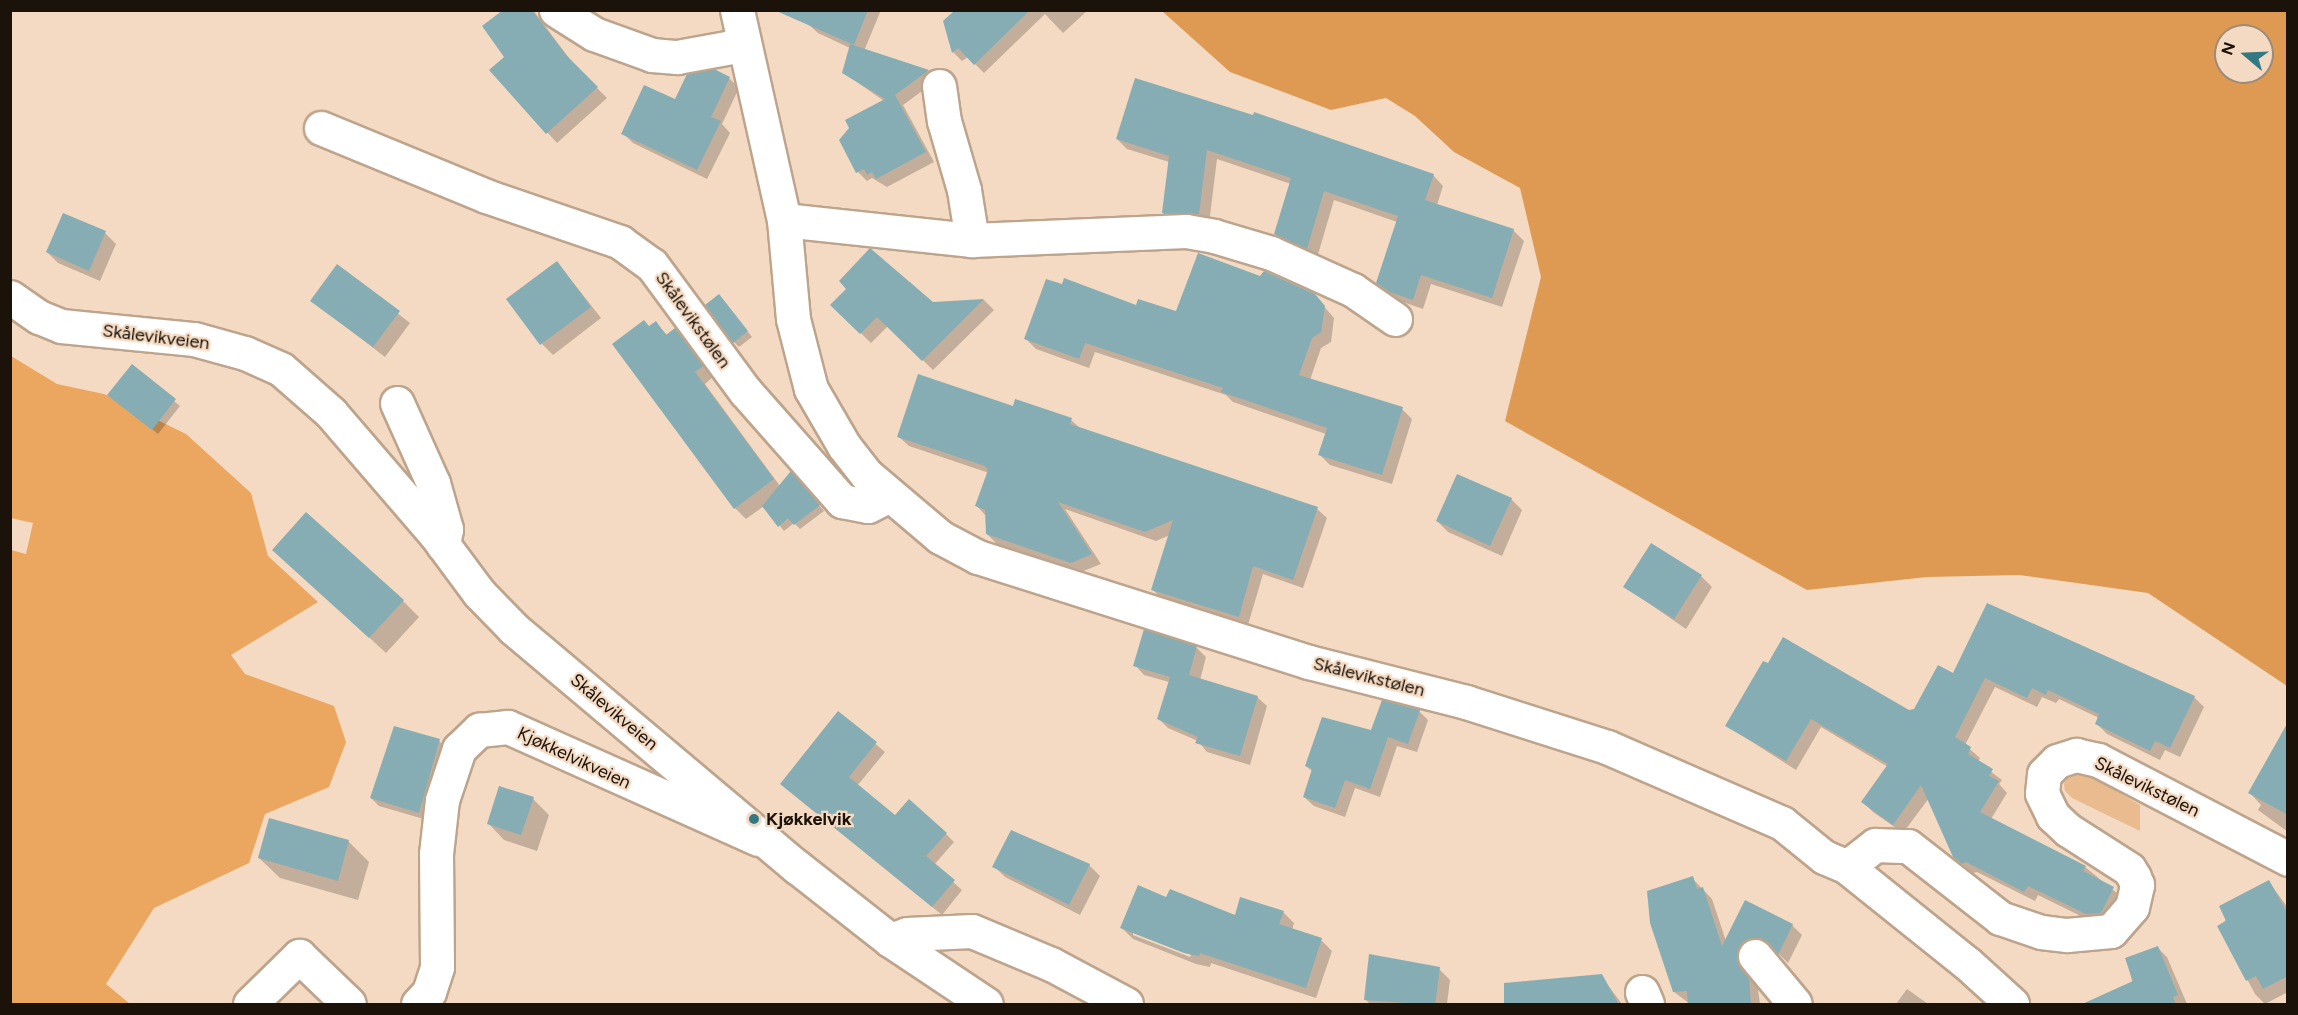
<!DOCTYPE html>
<html>
<head>
<meta charset="utf-8">
<style>
  body { margin:0 }
  #map { position:relative; width:2298px; height:1015px; overflow:hidden; background:#f4dac2; font-family:Figtree,sans-serif }
  div>[style] { position:absolute }
  [style*='--x'] { left:calc(var(--x)*1px); top:calc(var(--y)*1px); width:calc(var(--w)*1px); rotate:calc(var(--a)*1deg) }
  .green>* { inset:0; background:#e9bb8f }
  .forest>* { inset:0; background:#de9a52 }
  .water>* { inset:0; background:#eba65f }
  .pier>* { inset:0; background:#f4dac2 }
  .shadow>* { inset:0; background:#0003 }
  .building>* { inset:0; background:#86adb4 }
  .roads { filter:drop-shadow(2px 0 #bda48d) drop-shadow(-2px 0 #bda48d) drop-shadow(0 2px #bda48d) drop-shadow(0 -2px #bda48d) }
  .minor>* { height:33px; margin:-16.5px; padding:0 16.5px; transform-origin:16.5px; border-radius:16.5px; background:#fff }
  .major>* { height:33px; margin:-16.5px; padding:0 16.5px; transform-origin:16.5px; border-radius:16.5px; background:#fff }
  .dots>* { width:16px; height:16px; translate:-50% -50%; box-sizing:border-box; border:3px solid #f4dac2; border-radius:50% }
  span { translate:-50% -50%; white-space:nowrap; text-align:center; line-height:1.15; -webkit-text-stroke:4.5px #f4dac2; paint-order:stroke }
  .street-label { font-size:18px; color:#1b1209 }
  .poi-label { font-size:18px; color:#1b1209; font-weight:700 }
  .left { translate:0 -50%; text-align:left }
  .frame { position:absolute; inset:0; border:12px solid #1b1209; pointer-events:none }
  .north { position:absolute; left:2214px; top:24px; width:60px; height:60px; box-sizing:border-box; background:#f4dac2; border:2px solid #9d8a78; border-radius:50%; rotate:289deg; font-size:16px; font-weight:700; line-height:24px; text-align:center; color:#1b1209 }
  .north::after { content:''; display:block; margin:auto; width:21px; height:27px; background:#327983; clip-path:polygon(50% 0,100% 100%,50% 72%,0 100%) }
</style>
</head>
<body>
<div id="map">
  <div class="green">
    <div style="clip-path:polygon(2083px 771px,2140px 805px,2140px 831px,2072px 798px,2065px 791px,2064px 784px,2069px 773px)"></div>
  </div>
  <div class="forest">
    <div style="clip-path:polygon(evenodd,1162px 11px,2287px 11px,2287px 686px,2148px 593px,2019px 575px,1927px 577px,1807px 590px,1505px 421px,1541px 277px,1520px 188px,1454px 152px,1415px 116px,1386px 98px,1331px 110px,1230px 72px,1162px 11px,2226px 36px,2262px 36px,2262px 72px,2226px 72px,2226px 36px)"></div>
  </div>
  <div class="water">
    <div style="clip-path:polygon(11px 356px,57px 384px,104px 394px,186px 434px,251px 493px,268px 556px,318px 602px,231px 655px,245px 674px,334px 706px,346px 742px,329px 787px,265px 814px,249px 863px,154px 908px,106px 984px,130px 1004px,11px 1004px)"></div>
  </div>
  <div class="pier">
    <div style="clip-path:polygon(11px 518px,33px 523px,26px 554px,11px 550px)"></div>
  </div>
  <div class="shadow">
    <div style="clip-path:polygon(506px 10px,533px 10px,575px 66px,607px 98px,557px 143px,491px 70px,506px 57px)"></div>
    <div style="clip-path:polygon(805px 10px,881px 10px,864px 51px,928px 71px,937px 80px,903px 105px,934px 162px,887px 187px,872px 178px,867px 181px,858px 172px,884px 101px,844px 73px,850px 48px,818px 33px,808px 24px)"></div>
    <div style="clip-path:polygon(958px 10px,1088px 10px,1063px 33px,1045px 14px,984px 73px,968px 57px,962px 61px,953px 52px,944px 21px)"></div>
    <div style="clip-path:polygon(729px 78px,739px 88px,722px 124px,730px 133px,707px 179px,633px 143px,623px 133px,676px 102px)"></div>
    <div style="clip-path:polygon(1117px 139px,1433px 175px,1443px 186px,1437px 205px,1514px 231px,1524px 241px,1502px 307px,1431px 284px,1423px 309px,1400px 301px,1377px 282px,1397px 222px,1334px 200px,1317px 258px,1285px 244px,1275px 234px,1291px 184px,1217px 159px,1209px 224px,1173px 223px,1163px 213px,1169px 162px,1127px 149px)"></div>
    <div style="clip-path:polygon(105px 233px,116px 244px,100px 281px,58px 263px,47px 252px)"></div>
    <div style="clip-path:polygon(557px 262px,601px 318px,553px 355px,542px 344px)"></div>
    <div style="clip-path:polygon(338px 267px,410px 323px,385px 357px,312px 301px)"></div>
    <div style="clip-path:polygon(1261px 278px,1314px 295px,1334px 318px,1331px 342px,1321px 348px,1310px 380px,1402px 409px,1412px 419px,1392px 484px,1330px 465px,1320px 455px,1326px 434px,1233px 402px,1226px 395px,1095px 352px,1089px 368px,1036px 349px,1026px 339px,1137px 306px,1177px 313px)"></div>
    <div style="clip-path:polygon(910px 282px,932px 304px,984px 300px,994px 310px,933px 370px,888px 326px,871px 343px,832px 305px)"></div>
    <div style="clip-path:polygon(724px 302px,752px 337px,739px 347px,734px 342px)"></div>
    <div style="clip-path:polygon(656px 323px,668px 336px,675px 330px,686px 341px,713px 377px,705px 384px,780px 486px,796px 478px,824px 511px,800px 529px,794px 523px,784px 531px,764px 506px,746px 519px,735px 508px,650px 328px)"></div>
    <div style="clip-path:polygon(132px 367px,180px 406px,158px 434px,115px 400px)"></div>
    <div style="clip-path:polygon(1013px 408px,1071px 420px,1080px 428px,1317px 509px,1327px 518px,1303px 588px,1263px 574px,1248px 625px,1162px 599px,1152px 589px,1170px 535px,1156px 541px,1065px 509px,1101px 564px,1081px 572px,997px 544px,987px 534px,986px 516px,977px 506px,989px 473px,909px 446px,899px 437px)"></div>
    <div style="clip-path:polygon(1511px 499px,1522px 510px,1502px 556px,1448px 532px,1437px 521px)"></div>
    <div style="clip-path:polygon(274px 550px,403px 601px,419px 617px,386px 653px)"></div>
    <div style="clip-path:polygon(1701px 576px,1712px 587px,1686px 629px,1625px 587px)"></div>
    <div style="clip-path:polygon(1145px 631px,1197px 648px,1206px 657px,1200px 680px,1257px 697px,1267px 706px,1250px 765px,1207px 752px,1198px 741px,1168px 728px,1159px 719px,1169px 682px,1144px 675px,1135px 665px)"></div>
    <div style="clip-path:polygon(1954px 675px,2194px 697px,2204px 707px,2180px 757px,2165px 750px,2160px 760px,2107px 734px,2097px 724px,2099px 718px,2059px 699px,2056px 703px,2042px 697px,2037px 707px,1995px 687px,1965px 745px,1980px 758px,1978px 762px,2002px 780px,1999px 784px,2007px 793px,1991px 819px,2085px 867px,2123px 898px,2097px 924px,2038px 895px,2035px 901px,1977px 872px,1973px 873px,1954px 857px,1929px 798px,1903px 833px,1873px 812px,1863px 802px,1888px 767px,1821px 727px,1796px 770px,1727px 726px,1915px 710px)"></div>
    <div style="clip-path:polygon(1419px 711px,1428px 720px,1417px 752px,1397px 746px,1380px 797px,1355px 788px,1345px 817px,1314px 806px,1304px 797px,1313px 772px,1306px 766px)"></div>
    <div style="clip-path:polygon(839px 713px,885px 752px,857px 786px,895px 817px,946px 834px,954px 842px,934px 865px,962px 890px,942px 915px,782px 784px)"></div>
    <div style="clip-path:polygon(439px 741px,447px 749px,427px 820px,379px 806px,371px 798px)"></div>
    <div style="clip-path:polygon(2288px 751px,2288px 832px,2258px 810px,2261px 805px,2250px 793px)"></div>
    <div style="clip-path:polygon(533px 799px,549px 815px,537px 851px,504px 840px,488px 823px)"></div>
    <div style="clip-path:polygon(348px 841px,369px 862px,358px 900px,280px 878px,259px 858px)"></div>
    <div style="clip-path:polygon(1089px 865px,1100px 876px,1080px 915px,1005px 877px,994px 866px)"></div>
    <div style="clip-path:polygon(1692px 878px,1712px 899px,1726px 941px,1745px 902px,1792px 925px,1802px 935px,1788px 963px,1772px 947px,1753px 951px,1746px 960px,1746px 971px,1758px 989px,1760px 1004px,1690px 1004px,1674px 992px)"></div>
    <div style="clip-path:polygon(2269px 882px,2288px 908px,2288px 992px,2265px 1004px,2255px 994px,2219px 926px)"></div>
    <div style="clip-path:polygon(evenodd,1167px 899px,1236px 917px,1283px 912px,1294px 923px,1292px 930px,1321px 940px,1332px 951px,1316px 998px,1211px 963px,1210px 967px,1196px 964px,1133px 939px,1122px 928px,1167px 899px,1133px 932px,1191px 955px,1190px 957px,1133px 935px,1133px 932px)"></div>
    <div style="clip-path:polygon(2157px 947px,2167px 957px,2187px 1004px,2123px 1004px,2135px 992px,2126px 959px)"></div>
    <div style="clip-path:polygon(1439px 969px,1450px 980px,1447px 1004px,1370px 1004px,1365px 999px)"></div>
    <div style="clip-path:polygon(1601px 976px,1622px 1004px,1566px 1004px)"></div>
    <div style="clip-path:polygon(1907px 989px,1928px 1004px,1896px 1004px)"></div>
  </div>
  <div class="building">
    <div style="clip-path:polygon(503px 10px,532px 10px,566px 55px,598px 87px,546px 134px,489px 70px,504px 57px,482px 26px)"></div>
    <div style="clip-path:polygon(774px 10px,868px 10px,854px 45px)"></div>
    <div style="clip-path:polygon(955px 10px,1030px 10px,974px 65px,958px 48px,952px 53px,943px 21px)"></div>
    <div style="clip-path:polygon(850px 44px,929px 70px,895px 95px,926px 152px,876px 179px,872px 172px,867px 175px,864px 169px,856px 173px,839px 140px,849px 128px,845px 120px,885px 99px,842px 73px)"></div>
    <div style="clip-path:polygon(714px 69px,730px 77px,711px 117px,721px 121px,697px 170px,621px 134px,644px 85px,675px 99px,687px 74px)"></div>
    <div style="clip-path:polygon(1135px 78px,1253px 115px,1254px 112px,1434px 174px,1425px 200px,1514px 229px,1492px 298px,1421px 275px,1413px 300px,1389px 292px,1376px 283px,1398px 216px,1324px 191px,1307px 249px,1274px 234px,1291px 178px,1207px 150px,1199px 214px,1162px 213px,1169px 156px,1116px 139px)"></div>
    <div style="clip-path:polygon(63px 213px,106px 231px,89px 271px,46px 252px)"></div>
    <div style="clip-path:polygon(870px 248px,933px 302px,984px 299px,922px 361px,877px 317px,860px 334px,830px 305px,846px 289px,839px 281px)"></div>
    <div style="clip-path:polygon(1198px 253px,1260px 276px,1264px 271px,1315px 294px,1325px 306px,1321px 332px,1312px 338px,1299px 375px,1403px 407px,1382px 475px,1318px 455px,1327px 428px,1221px 392px,1223px 388px,1085px 343px,1079px 359px,1024px 339px,1046px 279px,1062px 284px,1064px 278px,1136px 305px,1138px 299px,1176px 311px)"></div>
    <div style="clip-path:polygon(557px 261px,591px 307px,540px 345px,506px 299px)"></div>
    <div style="clip-path:polygon(337px 264px,400px 311px,373px 347px,310px 301px)"></div>
    <div style="clip-path:polygon(719px 294px,748px 331px,733px 343px,705px 305px)"></div>
    <div style="clip-path:polygon(644px 320px,649px 326px,656px 321px,666px 335px,675px 328px,703px 366px,695px 372px,774px 479px,734px 509px,612px 344px)"></div>
    <div style="clip-path:polygon(132px 364px,176px 399px,152px 430px,107px 395px)"></div>
    <div style="clip-path:polygon(918px 374px,1013px 406px,1015px 399px,1072px 418px,1070px 424px,1318px 507px,1293px 580px,1253px 566px,1239px 617px,1151px 590px,1173px 520px,1145px 532px,1058px 502px,1092px 554px,1071px 563px,986px 534px,985px 510px,975px 506px,988px 470px,985px 466px,897px 437px)"></div>
    <div style="clip-path:polygon(791px 471px,820px 505px,794px 525px,788px 518px,778px 527px,762px 506px)"></div>
    <div style="clip-path:polygon(1457px 474px,1512px 498px,1490px 546px,1436px 521px)"></div>
    <div style="clip-path:polygon(306px 512px,404px 600px,369px 638px,272px 550px)"></div>
    <div style="clip-path:polygon(1651px 543px,1702px 575px,1674px 619px,1623px 587px)"></div>
    <div style="clip-path:polygon(1987px 603px,2195px 696px,2170px 748px,2155px 741px,2150px 751px,2095px 724px,2099px 714px,2048px 690px,2046px 695px,2032px 688px,2027px 698px,1985px 678px,1955px 737px,1971px 747px,1968px 754px,1993px 769px,1989px 776px,1999px 781px,1980px 812px,2086px 866px,2083px 871px,2114px 887px,2101px 913px,2086px 914px,2028px 886px,2024px 892px,1966px 862px,1962px 864px,1953px 857px,1921px 785px,1893px 825px,1861px 802px,1888px 764px,1811px 719px,1786px 761px,1725px 726px,1763px 661px,1768px 663px,1783px 637px,1909px 710px,1914px 709px,1938px 665px,1953px 673px)"></div>
    <div style="clip-path:polygon(1144px 629px,1197px 646px,1189px 675px,1258px 696px,1240px 756px,1195px 743px,1198px 737px,1157px 719px,1170px 677px,1133px 666px)"></div>
    <div style="clip-path:polygon(1382px 700px,1420px 710px,1408px 744px,1388px 737px,1370px 789px,1345px 780px,1335px 808px,1303px 797px,1312px 769px,1305px 766px,1322px 717px,1371px 730px)"></div>
    <div style="clip-path:polygon(838px 711px,877px 742px,849px 777px,895px 815px,909px 799px,947px 833px,926px 856px,955px 880px,932px 907px,780px 784px)"></div>
    <div style="clip-path:polygon(2288px 722px,2288px 815px,2248px 793px)"></div>
    <div style="clip-path:polygon(394px 726px,440px 739px,419px 813px,370px 798px)"></div>
    <div style="clip-path:polygon(499px 786px,534px 797px,521px 835px,487px 824px)"></div>
    <div style="clip-path:polygon(269px 818px,349px 840px,338px 881px,258px 858px)"></div>
    <div style="clip-path:polygon(1011px 830px,1090px 864px,1069px 905px,992px 867px)"></div>
    <div style="clip-path:polygon(1693px 876px,1697px 889px,1703px 887px,1722px 946px,1745px 900px,1793px 924px,1778px 955px,1761px 938px,1751px 938px,1738px 949px,1737px 960px,1749px 978px,1751px 1005px,1688px 1005px,1687px 991px,1673px 992px,1650px 923px,1647px 891px)"></div>
    <div style="clip-path:polygon(2269px 880px,2288px 914px,2288px 976px,2263px 989px,2256px 976px,2246px 981px,2217px 926px,2226px 921px,2219px 906px)"></div>
    <div style="clip-path:polygon(1138px 885px,1166px 897px,1170px 889px,1235px 915px,1240px 897px,1284px 911px,1279px 924px,1322px 938px,1306px 988px,1200px 953px,1199px 956px,1184px 953px,1120px 928px)"></div>
    <div style="clip-path:polygon(2158px 946px,2178px 995px,2173px 997px,2176px 1005px,2080px 1005px,2133px 981px,2125px 958px)"></div>
    <div style="clip-path:polygon(1369px 954px,1440px 967px,1435px 1005px,1364px 1000px)"></div>
    <div style="clip-path:polygon(1602px 974px,1619px 1005px,1504px 1005px,1504px 983px)"></div>
  </div>
  <div class="roads">
    <div class="minor">
      <div style="--x:556;--y:10;--w:45;--a:32.3"></div>
      <div style="--x:594;--y:34;--w:62;--a:19.9"></div>
      <div style="--x:652;--y:55;--w:25;--a:5"></div>
      <div style="--x:677;--y:57;--w:67;--a:-10.3"></div>
      <div style="--x:737;--y:10;--w:215;--a:77.4"></div>
      <div style="--x:784;--y:220;--w:99;--a:84.8"></div>
      <div style="--x:793;--y:319;--w:72;--a:75.6"></div>
      <div style="--x:811;--y:389;--w:66;--a:59.9"></div>
      <div style="--x:844;--y:446;--w:37;--a:52"></div>
      <div style="--x:867;--y:475;--w:96;--a:40.3"></div>
      <div style="--x:940;--y:537;--w:43;--a:27.8"></div>
      <div style="--x:978;--y:557;--w:347;--a:17.6"></div>
      <div style="--x:1309;--y:662;--w:162;--a:14.3"></div>
      <div style="--x:1466;--y:702;--w:148;--a:17.7"></div>
      <div style="--x:1607;--y:747;--w:191;--a:23.5"></div>
      <div style="--x:1782;--y:823;--w:54;--a:39"></div>
      <div style="--x:1824;--y:857;--w:25;--a:23"></div>
      <div style="--x:1847;--y:867;--w:154;--a:38.7"></div>
      <div style="--x:1967;--y:963;--w:61;--a:42.3"></div>
      <div style="--x:939;--y:86;--w:35;--a:82"></div>
      <div style="--x:944;--y:121;--w:72;--a:73.8"></div>
      <div style="--x:964;--y:190;--w:51;--a:80.9"></div>
      <div style="--x:321;--y:128;--w:178;--a:22.4"></div>
      <div style="--x:486;--y:196;--w:142;--a:18.9"></div>
      <div style="--x:620;--y:242;--w:39;--a:36"></div>
      <div style="--x:652;--y:265;--w:157;--a:53.6"></div>
      <div style="--x:745;--y:391;--w:147;--a:48.6"></div>
      <div style="--x:842;--y:501;--w:26;--a:11"></div>
      <div style="--x:868;--y:506;--w:22;--a:-27"></div>
      <div style="--x:784;--y:220;--w:189;--a:6.1"></div>
      <div style="--x:972;--y:240;--w:214;--a:-2.4"></div>
      <div style="--x:1186;--y:231;--w:28;--a:10"></div>
      <div style="--x:1214;--y:236;--w:59;--a:16.6"></div>
      <div style="--x:1271;--y:253;--w:90;--a:24.3"></div>
      <div style="--x:1353;--y:290;--w:51;--a:34.6"></div>
      <div style="--x:397;--y:403;--w:88;--a:65.8"></div>
      <div style="--x:433;--y:483;--w:48;--a:74.2"></div>
      <div style="--x:446;--y:529;--w:16;--a:101"></div>
      <div style="--x:1847;--y:867;--w:36;--a:-38"></div>
      <div style="--x:1875;--y:845;--w:33;--a:2"></div>
      <div style="--x:1908;--y:846;--w:117;--a:38"></div>
      <div style="--x:2000;--y:918;--w:43;--a:18.9"></div>
      <div style="--x:2041;--y:932;--w:26;--a:7"></div>
      <div style="--x:2067;--y:935;--w:44;--a:-5.2"></div>
      <div style="--x:2111;--y:931;--w:32;--a:-49"></div>
      <div style="--x:2132;--y:907;--w:23;--a:-77"></div>
      <div style="--x:2137;--y:885;--w:9;--a:-111"></div>
      <div style="--x:2134;--y:877;--w:9;--a:-122"></div>
      <div style="--x:2129;--y:869;--w:72;--a:-147.4"></div>
      <div style="--x:2068;--y:830;--w:21;--a:-137"></div>
      <div style="--x:2053;--y:816;--w:25;--a:-116"></div>
      <div style="--x:2042;--y:793;--w:19;--a:-84"></div>
      <div style="--x:2044;--y:774;--w:18;--a:-45"></div>
      <div style="--x:2057;--y:761;--w:20;--a:-18"></div>
      <div style="--x:2076;--y:755;--w:23;--a:13"></div>
      <div style="--x:2098;--y:760;--w:214;--a:27.5"></div>
      <div style="--x:890;--y:940;--w:18;--a:-19"></div>
      <div style="--x:907;--y:934;--w:65;--a:-2.6"></div>
      <div style="--x:972;--y:931;--w:86;--a:22.7"></div>
      <div style="--x:1051;--y:964;--w:85;--a:28.1"></div>
      <div style="--x:1755;--y:956;--w:62;--a:50.2"></div>
      <div style="--x:1642;--y:992;--w:13;--a:67"></div>
      <div style="--x:250;--y:1004;--w:69;--a:-44.4"></div>
      <div style="--x:299;--y:956;--w:69;--a:43.8"></div>
      <div style="--x:418;--y:1004;--w:16;--a:-47"></div>
      <div style="--x:429;--y:992;--w:26;--a:-72"></div>
      <div style="--x:437;--y:967;--w:113;--a:-90.5"></div>
      <div style="--x:436;--y:854;--w:54;--a:-83.7"></div>
      <div style="--x:442;--y:800;--w:54;--a:-71.6"></div>
      <div style="--x:459;--y:749;--w:28;--a:-44"></div>
      <div style="--x:479;--y:730;--w:29;--a:-6"></div>
      <div style="--x:508;--y:727;--w:274;--a:24.1"></div>
    </div>
    <div class="major">
      <div style="--x:10;--y:297;--w:35;--a:35"></div>
      <div style="--x:39;--y:317;--w:24;--a:22"></div>
      <div style="--x:61;--y:326;--w:134;--a:5.6"></div>
      <div style="--x:194;--y:339;--w:53;--a:15.4"></div>
      <div style="--x:245;--y:353;--w:39;--a:24"></div>
      <div style="--x:281;--y:369;--w:67;--a:41.3"></div>
      <div style="--x:331;--y:413;--w:161;--a:49.3"></div>
      <div style="--x:436;--y:535;--w:72;--a:53.4"></div>
      <div style="--x:479;--y:593;--w:50;--a:45.8"></div>
      <div style="--x:514;--y:629;--w:370;--a:40.1"></div>
      <div style="--x:797;--y:867;--w:118;--a:38.1"></div>
      <div style="--x:890;--y:940;--w:115;--a:33.7"></div>
    </div>
  </div>
  <div class="dots">
    <div style="left:754px;top:819px;background:#327983"></div>
  </div>
  <div class="street-label">
    <span style="left:693px;top:320px;rotate:54deg">Skålevikstølen</span>
    <span style="left:156px;top:337px;rotate:7deg">Skålevikveien</span>
    <span style="left:1369px;top:677px;rotate:14deg">Skålevikstølen</span>
    <span style="left:614px;top:712px;rotate:40deg">Skålevikveien</span>
    <span style="left:574px;top:758px;rotate:25deg">Kjøkkelvikveien</span>
    <span style="left:2147px;top:787px;rotate:26deg">Skålevikstølen</span>
  </div>
  <div class="poi-label">
    <span class="left" style="left:766px;top:819px">Kjøkkelvik</span>
  </div>
  <div class="frame"></div>
  <div class="north">N</div>
</div>
</body>
</html>
